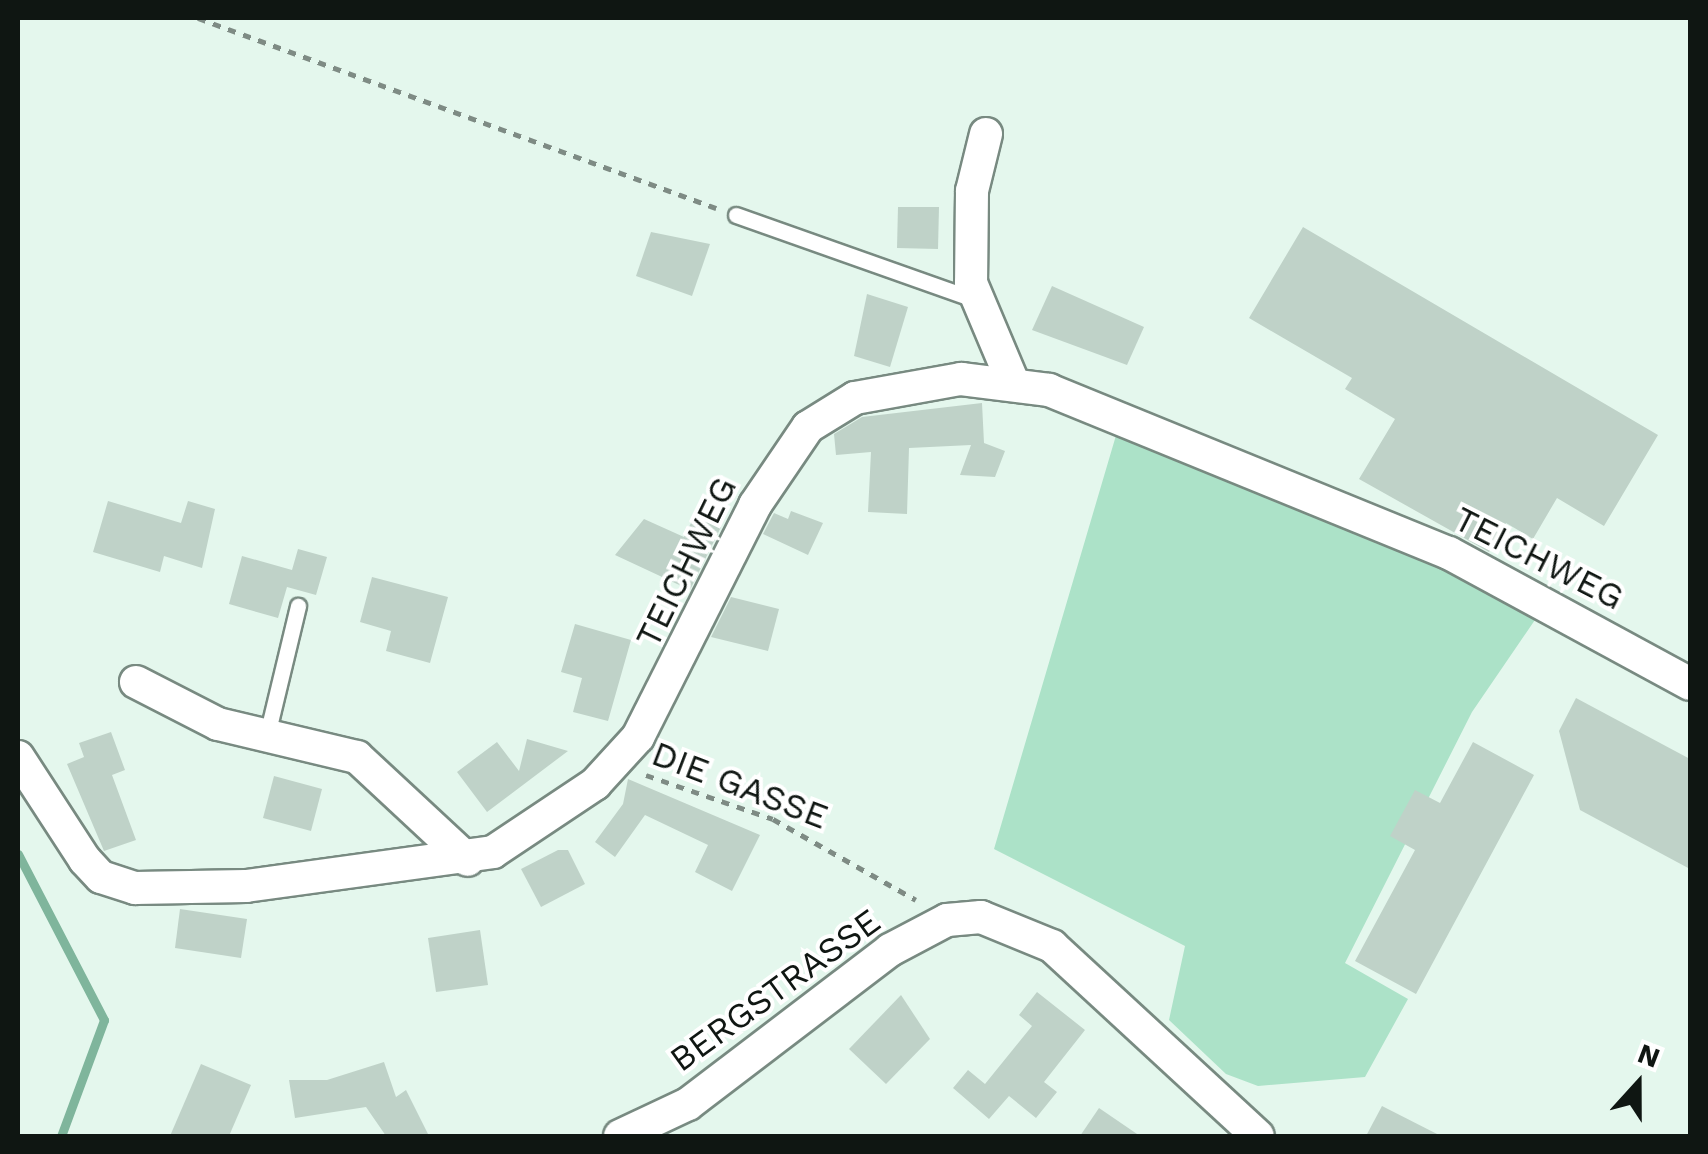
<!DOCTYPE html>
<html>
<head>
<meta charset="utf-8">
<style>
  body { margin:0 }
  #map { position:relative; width:1708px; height:1154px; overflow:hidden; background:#e4f7ed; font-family:"Work Sans",sans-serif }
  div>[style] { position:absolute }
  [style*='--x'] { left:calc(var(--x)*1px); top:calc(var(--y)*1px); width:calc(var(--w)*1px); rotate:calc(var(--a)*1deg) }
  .green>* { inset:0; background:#ace2c8 }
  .stream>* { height:9px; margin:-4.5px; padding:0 4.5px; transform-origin:4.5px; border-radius:4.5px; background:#7fb59c }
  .building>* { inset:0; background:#bfd2c8 }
  .path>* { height:5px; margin-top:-2.5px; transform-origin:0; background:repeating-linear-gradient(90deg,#7e8b84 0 8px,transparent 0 16px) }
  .roads { filter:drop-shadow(2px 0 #788a81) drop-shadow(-2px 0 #788a81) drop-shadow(0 2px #788a81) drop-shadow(0 -2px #788a81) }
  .lane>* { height:15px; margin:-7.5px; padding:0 7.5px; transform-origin:7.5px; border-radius:7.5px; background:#fff }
  .street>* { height:32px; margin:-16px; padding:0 16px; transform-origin:16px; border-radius:16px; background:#fff }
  span { translate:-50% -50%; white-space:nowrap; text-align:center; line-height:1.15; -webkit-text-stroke:8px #fff; paint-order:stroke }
  .street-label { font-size:35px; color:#0f1612 }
  .frame { position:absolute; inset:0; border:20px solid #0f1612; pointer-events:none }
  .north { position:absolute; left:1588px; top:1034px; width:100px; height:100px; -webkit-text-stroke:8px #fff; paint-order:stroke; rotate:21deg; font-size:28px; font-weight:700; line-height:40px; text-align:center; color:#0f1612 }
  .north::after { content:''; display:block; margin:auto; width:35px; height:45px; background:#0f1612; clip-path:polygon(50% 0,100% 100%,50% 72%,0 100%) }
</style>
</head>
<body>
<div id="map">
  <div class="green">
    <div style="clip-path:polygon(1117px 432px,1474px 577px,1539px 614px,1472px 712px,1345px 963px,1408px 999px,1365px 1077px,1258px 1086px,1226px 1074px,1169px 1020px,1185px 946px,994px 849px)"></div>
  </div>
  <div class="stream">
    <div style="--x:18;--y:854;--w:187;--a:62.6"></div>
    <div style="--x:104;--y:1020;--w:124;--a:110.3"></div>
  </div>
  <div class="building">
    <div style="clip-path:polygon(898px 207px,939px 207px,938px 249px,897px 248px)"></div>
    <div style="clip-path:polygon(1303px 227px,1658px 435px,1604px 526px,1557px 498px,1533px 539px,1506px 523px,1489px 552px,1359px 479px,1395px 419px,1345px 389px,1352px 378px,1249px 318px)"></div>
    <div style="clip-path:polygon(651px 232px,710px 244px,692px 296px,636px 276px)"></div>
    <div style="clip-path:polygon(1052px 286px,1144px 327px,1127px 365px,1032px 330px)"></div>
    <div style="clip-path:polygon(867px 294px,908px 307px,890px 367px,854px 356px)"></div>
    <div style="clip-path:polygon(982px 403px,984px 443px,1005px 451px,995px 477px,960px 475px,971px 445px,909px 448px,907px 514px,868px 512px,871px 452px,836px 455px,834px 434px,862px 417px)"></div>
    <div style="clip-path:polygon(108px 501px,181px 523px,188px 501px,215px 509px,202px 568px,164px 556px,160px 572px,93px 552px)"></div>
    <div style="clip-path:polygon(791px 511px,823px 523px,808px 555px,763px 534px,774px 513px,788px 519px)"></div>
    <div style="clip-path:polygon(695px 515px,721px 527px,690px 590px,615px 555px,644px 519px,684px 537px)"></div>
    <div style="clip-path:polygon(298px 549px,327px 557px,316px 595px,287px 587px,278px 618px,229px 604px,242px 556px,292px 570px)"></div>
    <div style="clip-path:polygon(372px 577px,448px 597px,430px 663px,386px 651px,391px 631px,360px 622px)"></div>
    <div style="clip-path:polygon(731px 597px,779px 609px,768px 651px,711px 637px)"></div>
    <div style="clip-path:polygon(575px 624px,631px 640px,608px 721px,573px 712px,582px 678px,561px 672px)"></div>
    <div style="clip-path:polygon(1576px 698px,1690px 759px,1690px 869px,1580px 810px,1559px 731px)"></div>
    <div style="clip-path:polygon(111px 732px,125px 770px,112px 775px,136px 840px,104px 851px,67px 764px,84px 757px,79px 743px)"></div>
    <div style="clip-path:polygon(527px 739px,568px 751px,487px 812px,457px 772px,497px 742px,519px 771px)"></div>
    <div style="clip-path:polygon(1473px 742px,1534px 775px,1416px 994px,1355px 961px,1415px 850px,1390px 836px,1415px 790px,1440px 803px)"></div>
    <div style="clip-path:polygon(274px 776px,322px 789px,311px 831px,263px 818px)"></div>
    <div style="clip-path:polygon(628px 779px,760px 835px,732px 891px,695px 872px,708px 845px,645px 815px,615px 857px,595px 842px,623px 804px)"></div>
    <div style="clip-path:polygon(558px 850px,568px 850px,585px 884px,541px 907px,521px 869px)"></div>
    <div style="clip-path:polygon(180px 909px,247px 919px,241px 958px,175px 948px)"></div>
    <div style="clip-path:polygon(480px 930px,488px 985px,436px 992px,428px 938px)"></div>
    <div style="clip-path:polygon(1037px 992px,1085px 1030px,1044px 1082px,1057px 1092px,1036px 1118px,1009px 1096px,989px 1119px,953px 1088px,968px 1070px,985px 1084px,1032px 1026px,1019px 1015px)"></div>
    <div style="clip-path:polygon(901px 995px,930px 1039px,886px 1084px,849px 1049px)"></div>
    <div style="clip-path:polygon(384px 1062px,396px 1097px,406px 1090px,429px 1136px,386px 1136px,366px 1107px,295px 1118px,289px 1080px,327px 1080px)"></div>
    <div style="clip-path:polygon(201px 1064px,251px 1085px,229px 1136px,170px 1136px)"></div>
    <div style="clip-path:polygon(1382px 1106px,1441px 1136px,1366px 1136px)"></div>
    <div style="clip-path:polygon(1099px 1108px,1140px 1136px,1080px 1136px)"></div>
  </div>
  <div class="path">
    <div style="--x:198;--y:18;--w:552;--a:20.14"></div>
    <div style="--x:646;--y:775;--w:134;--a:19.1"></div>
    <div style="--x:773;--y:819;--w:164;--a:29.5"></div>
  </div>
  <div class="roads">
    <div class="lane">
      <div style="--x:736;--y:215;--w:251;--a:19.5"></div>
      <div style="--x:267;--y:735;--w:133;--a:-76.5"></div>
    </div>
    <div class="street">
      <div style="--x:986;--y:134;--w:59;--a:103.8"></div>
      <div style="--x:972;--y:191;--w:92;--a:90.6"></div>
      <div style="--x:971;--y:283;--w:105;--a:67.1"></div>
      <div style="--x:136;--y:682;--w:92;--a:27.1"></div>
      <div style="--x:218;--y:724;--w:143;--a:13.4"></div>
      <div style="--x:357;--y:757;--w:151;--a:42.9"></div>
      <div style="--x:18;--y:757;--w:123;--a:57"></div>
      <div style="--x:85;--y:860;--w:23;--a:47"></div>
      <div style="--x:101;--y:877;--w:36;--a:18"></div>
      <div style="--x:135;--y:888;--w:111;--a:-1"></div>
      <div style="--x:246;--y:886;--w:249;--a:-7.8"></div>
      <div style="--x:493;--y:852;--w:123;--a:-33.7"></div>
      <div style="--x:595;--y:784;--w:64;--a:-47.5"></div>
      <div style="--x:638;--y:737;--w:260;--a:-63.2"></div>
      <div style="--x:755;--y:505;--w:94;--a:-55.8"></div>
      <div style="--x:808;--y:427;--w:55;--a:-31.7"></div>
      <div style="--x:855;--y:398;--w:108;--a:-10.2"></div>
      <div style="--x:961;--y:379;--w:89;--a:7.1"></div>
      <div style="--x:1049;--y:390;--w:432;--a:22.2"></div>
      <div style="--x:1449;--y:553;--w:274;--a:28.5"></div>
      <div style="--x:620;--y:1136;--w:75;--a:-25.2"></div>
      <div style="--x:688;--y:1104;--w:254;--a:-37.3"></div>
      <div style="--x:890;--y:950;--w:64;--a:-27.8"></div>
      <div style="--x:947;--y:920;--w:34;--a:-5"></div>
      <div style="--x:981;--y:917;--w:77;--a:22.2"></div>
      <div style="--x:1052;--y:946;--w:280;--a:42.7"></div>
    </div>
  </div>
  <div class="street-label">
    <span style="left:1539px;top:558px;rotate:27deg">TEICHWEG</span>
    <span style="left:686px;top:562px;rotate:-64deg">TEICHWEG</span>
    <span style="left:740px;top:785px;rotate:21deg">DIE GASSE</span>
    <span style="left:775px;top:990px;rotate:-36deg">BERGSTRASSE</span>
  </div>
  <div class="frame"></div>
  <div class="north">N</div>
</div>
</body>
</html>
